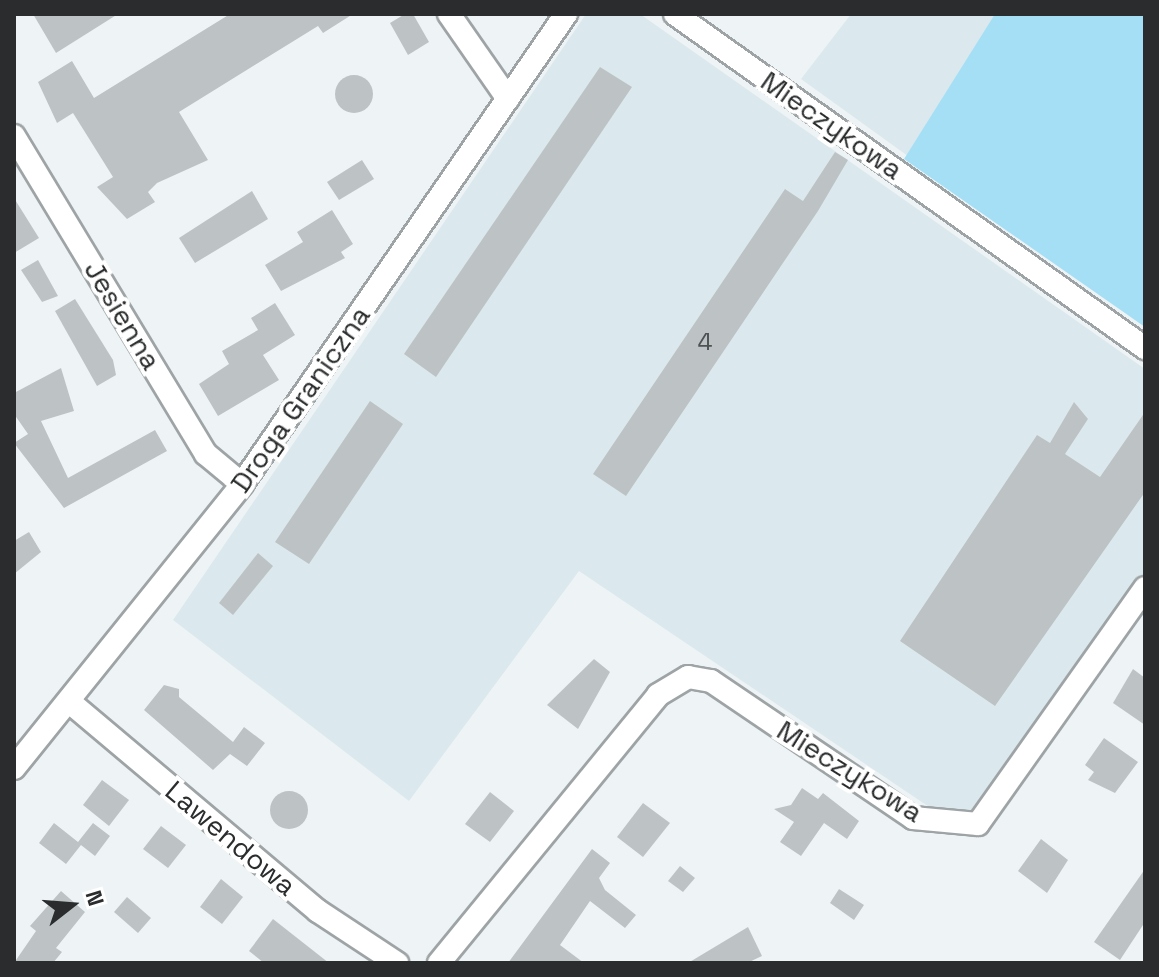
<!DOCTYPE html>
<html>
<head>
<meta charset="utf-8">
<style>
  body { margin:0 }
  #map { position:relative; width:1159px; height:977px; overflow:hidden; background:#eef4f6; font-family:"Space Grotesk",sans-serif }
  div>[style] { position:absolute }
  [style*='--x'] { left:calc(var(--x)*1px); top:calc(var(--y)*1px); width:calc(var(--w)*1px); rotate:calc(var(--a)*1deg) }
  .built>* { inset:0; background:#dbe9ee }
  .green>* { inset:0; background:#a5dff5 }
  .building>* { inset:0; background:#bdc3c5 }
  .round { border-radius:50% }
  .roads { filter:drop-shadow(2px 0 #9ea4a6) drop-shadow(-2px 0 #9ea4a6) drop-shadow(0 2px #9ea4a6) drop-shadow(0 -2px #9ea4a6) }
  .minor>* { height:22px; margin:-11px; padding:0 11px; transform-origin:11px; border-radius:11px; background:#fff }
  span { translate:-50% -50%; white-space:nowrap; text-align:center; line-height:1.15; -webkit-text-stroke:8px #fff; paint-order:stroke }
  .number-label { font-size:24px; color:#4f5253 }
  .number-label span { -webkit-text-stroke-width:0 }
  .street-label { font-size:28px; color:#2a2c2d }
  .frame { position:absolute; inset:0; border:16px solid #2a2c2d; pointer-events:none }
  .north { position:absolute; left:32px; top:865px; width:80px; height:80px; -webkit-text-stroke:6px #fff; paint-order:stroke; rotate:73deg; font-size:22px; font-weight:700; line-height:32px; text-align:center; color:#2a2c2d }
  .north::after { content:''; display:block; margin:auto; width:28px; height:36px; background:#2a2c2d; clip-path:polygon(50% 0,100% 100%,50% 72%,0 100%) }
</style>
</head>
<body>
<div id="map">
  <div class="built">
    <div style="clip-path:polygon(586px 14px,640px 14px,1145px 369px,1145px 574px,974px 818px,941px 815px,579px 571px,409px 801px,173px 620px)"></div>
    <div style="clip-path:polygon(851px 14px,1145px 14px,1145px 327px,801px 79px)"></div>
  </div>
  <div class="green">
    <div style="clip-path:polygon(995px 14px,1145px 14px,1145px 327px,904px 159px)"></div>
  </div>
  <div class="building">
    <div style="clip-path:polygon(33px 14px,118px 14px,56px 53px)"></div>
    <div style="clip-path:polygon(230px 14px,353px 14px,323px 33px,318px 26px,179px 112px,208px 160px,157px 183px,148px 192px,155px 202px,127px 219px,97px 187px,113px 177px,73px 113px,57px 123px,38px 82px,72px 61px,94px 98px)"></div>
    <div style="clip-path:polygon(405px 14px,413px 14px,429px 42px,408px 55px,390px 23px)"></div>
    <div style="clip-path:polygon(600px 67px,632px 87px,436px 377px,404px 354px)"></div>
    <div class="round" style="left:335px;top:75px;width:38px;height:38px"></div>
    <div style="clip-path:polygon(835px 152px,848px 160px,818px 211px,626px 496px,593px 474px,785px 189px,803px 201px)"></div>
    <div style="clip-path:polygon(362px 160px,374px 179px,339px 200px,327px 182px)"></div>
    <div style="clip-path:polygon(252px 191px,268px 219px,195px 263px,179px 238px)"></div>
    <div style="clip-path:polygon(14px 198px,39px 238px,14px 253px)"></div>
    <div style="clip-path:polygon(332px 210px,353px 244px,341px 252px,345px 258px,281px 291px,265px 265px,303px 242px,297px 232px)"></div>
    <div style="clip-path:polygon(38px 260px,58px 296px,42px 302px,21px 270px)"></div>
    <div style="clip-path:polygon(75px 299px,113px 360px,116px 375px,97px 386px,55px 311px)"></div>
    <div style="clip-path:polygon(275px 303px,295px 335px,263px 355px,279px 380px,218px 416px,199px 384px,229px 364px,222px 351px,258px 330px,251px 318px)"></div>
    <div style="clip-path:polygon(61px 368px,74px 411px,41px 421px,68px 478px,155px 430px,167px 451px,64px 508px,14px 443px,28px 434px,14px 414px,14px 393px)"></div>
    <div style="clip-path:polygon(370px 401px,403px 424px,309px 564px,275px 542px)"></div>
    <div style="clip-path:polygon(1074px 402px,1088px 419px,1065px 454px,1100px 477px,1145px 412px,1145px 492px,995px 706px,900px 641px,1037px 435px,1050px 443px)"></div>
    <div style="clip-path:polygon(29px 532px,41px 552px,14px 574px,14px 541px)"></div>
    <div style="clip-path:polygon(258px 553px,273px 566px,233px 615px,219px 603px)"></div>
    <div style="clip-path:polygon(594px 659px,610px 672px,578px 729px,547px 705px)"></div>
    <div style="clip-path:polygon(1133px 669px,1145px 678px,1145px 725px,1113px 703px)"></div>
    <div style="clip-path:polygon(164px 685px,179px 689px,179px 697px,233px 742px,244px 727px,265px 743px,247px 766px,230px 754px,213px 770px,144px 710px)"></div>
    <div style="clip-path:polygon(1104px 738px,1138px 762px,1115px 793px,1088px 780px,1094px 772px,1085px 765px)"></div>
    <div style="clip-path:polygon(102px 780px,129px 800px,109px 826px,83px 805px)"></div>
    <div style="clip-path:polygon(802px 788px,818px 799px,823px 793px,859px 821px,847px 839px,824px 823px,801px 856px,780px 842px,794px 822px,774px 809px,791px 805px)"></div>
    <div class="round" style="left:270px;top:791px;width:38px;height:38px"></div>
    <div style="clip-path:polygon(490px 792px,514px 811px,490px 842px,465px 824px)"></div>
    <div style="clip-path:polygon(643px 803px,670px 823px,643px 857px,617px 837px)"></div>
    <div style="clip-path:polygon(54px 823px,78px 842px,93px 823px,110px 836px,95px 856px,81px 845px,66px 864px,39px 843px)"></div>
    <div style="clip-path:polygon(161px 826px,186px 845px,168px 868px,143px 849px)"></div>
    <div style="clip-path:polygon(1041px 839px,1068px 860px,1047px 893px,1018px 871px)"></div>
    <div style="clip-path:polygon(592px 849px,610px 863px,599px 878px,605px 890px,636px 915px,625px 928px,590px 901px,560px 945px,584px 963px,508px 963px)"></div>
    <div style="clip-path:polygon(680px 866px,695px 878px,683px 892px,668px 881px)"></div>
    <div style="clip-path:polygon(1145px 869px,1145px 922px,1120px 960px,1094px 942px)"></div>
    <div style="clip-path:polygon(221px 879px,243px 897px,222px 924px,200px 907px)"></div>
    <div style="clip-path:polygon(839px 889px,864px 905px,854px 920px,830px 903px)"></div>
    <div style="clip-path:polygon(61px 891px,85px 912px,56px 948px,62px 952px,53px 963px,14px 963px,36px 931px,30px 926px)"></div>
    <div style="clip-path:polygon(127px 897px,151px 918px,138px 933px,114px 912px)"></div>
    <div style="clip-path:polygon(273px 919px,329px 963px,264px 963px,249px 951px)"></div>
    <div style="clip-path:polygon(748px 927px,762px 956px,747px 963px,688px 963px)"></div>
  </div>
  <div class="roads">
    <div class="minor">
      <div style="--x:449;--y:14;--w:103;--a:55.2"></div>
      <div style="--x:675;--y:14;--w:577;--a:35.4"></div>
      <div style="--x:14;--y:136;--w:371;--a:58.9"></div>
      <div style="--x:206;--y:454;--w:47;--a:39.8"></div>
      <div style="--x:72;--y:704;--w:322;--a:40.1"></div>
      <div style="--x:318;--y:911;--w:95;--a:33.4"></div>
      <div style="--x:14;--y:768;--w:364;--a:-51.2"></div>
      <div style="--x:242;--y:484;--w:571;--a:-55.42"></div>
      <div style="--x:439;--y:963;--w:346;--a:-50.7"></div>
      <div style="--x:658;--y:695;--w:35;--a:-31"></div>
      <div style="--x:688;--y:677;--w:23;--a:10"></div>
      <div style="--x:711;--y:681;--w:244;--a:34.1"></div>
      <div style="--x:913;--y:818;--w:65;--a:5.3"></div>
      <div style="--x:978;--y:824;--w:289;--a:-54.7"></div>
    </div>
  </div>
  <div class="number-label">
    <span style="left:705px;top:342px">4</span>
  </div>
  <div class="street-label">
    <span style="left:832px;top:125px;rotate:35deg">Mieczykowa</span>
    <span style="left:123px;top:315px;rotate:59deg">Jesienna</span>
    <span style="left:300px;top:399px;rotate:-55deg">Droga Graniczna</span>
    <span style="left:850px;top:771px;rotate:32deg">Mieczykowa</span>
    <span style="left:231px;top:838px;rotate:40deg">Lawendowa</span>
  </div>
  <div class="frame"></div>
  <div class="north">N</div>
</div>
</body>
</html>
